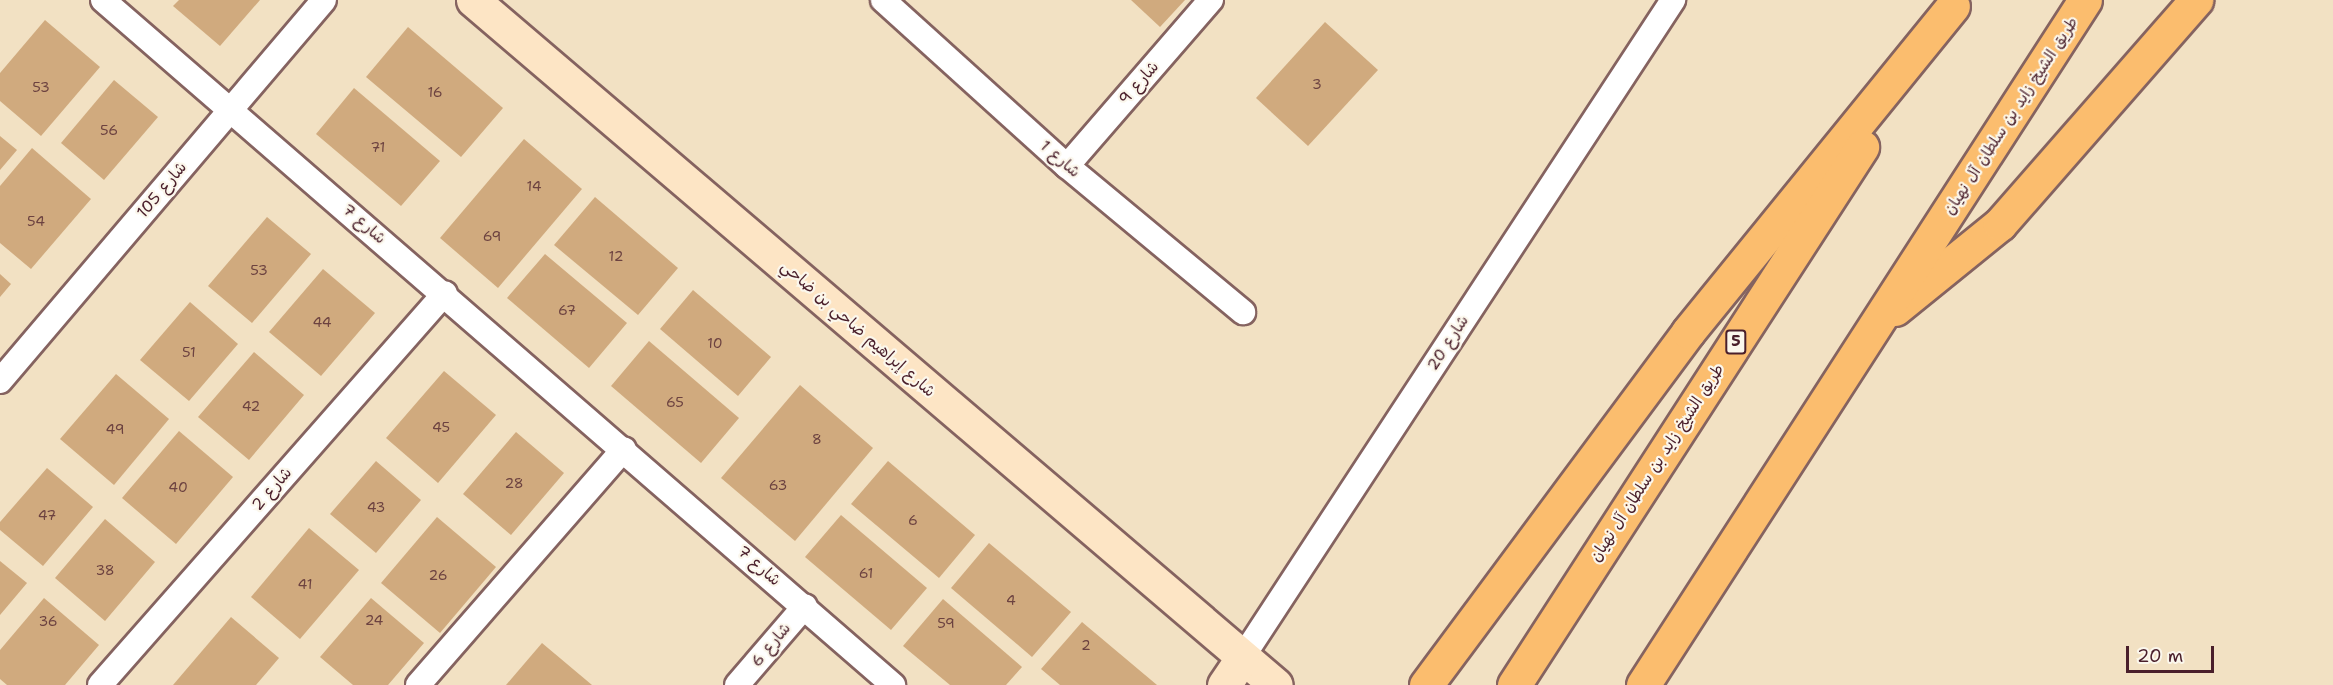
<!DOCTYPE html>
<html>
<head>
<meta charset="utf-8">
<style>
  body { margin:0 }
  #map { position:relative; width:2333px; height:685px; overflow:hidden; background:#f2e1c3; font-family:"Shantell Sans","Playpen Sans Arabic",sans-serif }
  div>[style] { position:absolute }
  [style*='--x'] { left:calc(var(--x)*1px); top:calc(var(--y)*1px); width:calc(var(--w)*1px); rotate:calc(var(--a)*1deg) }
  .building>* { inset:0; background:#d0aa7e }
  .roads { filter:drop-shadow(2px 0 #856360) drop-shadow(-2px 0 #856360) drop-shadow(0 2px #856360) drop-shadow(0 -2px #856360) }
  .street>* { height:24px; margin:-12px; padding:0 12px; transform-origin:12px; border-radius:12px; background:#fff }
  .secondary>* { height:33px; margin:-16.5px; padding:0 16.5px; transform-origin:16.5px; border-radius:16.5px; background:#fde5c5 }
  .highway>* { height:33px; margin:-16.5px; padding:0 16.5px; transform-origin:16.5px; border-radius:16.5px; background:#fbbd6e }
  span { translate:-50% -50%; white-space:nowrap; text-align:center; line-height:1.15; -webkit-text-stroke:4.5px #fbf7ec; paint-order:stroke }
  .number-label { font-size:14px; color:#6c4240 }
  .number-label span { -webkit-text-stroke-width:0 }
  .shield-label span { padding:2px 4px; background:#fbf7ec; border:2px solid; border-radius:4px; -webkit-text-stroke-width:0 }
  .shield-label { font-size:15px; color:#4a1f2b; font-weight:700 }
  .street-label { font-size:16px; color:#4a1f2b }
  .scale { position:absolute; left:2126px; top:646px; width:88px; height:27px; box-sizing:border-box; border:3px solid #4a1f2b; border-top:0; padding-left:8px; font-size:18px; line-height:21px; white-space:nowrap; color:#4a1f2b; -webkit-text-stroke:4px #fbf7ec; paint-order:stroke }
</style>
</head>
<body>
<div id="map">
  <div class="building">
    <div style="clip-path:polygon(179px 0,260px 0,220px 46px,173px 6px)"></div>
    <div style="clip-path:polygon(1131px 0,1185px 0,1160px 27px)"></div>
    <div style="clip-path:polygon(45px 20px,100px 67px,41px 136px,0 101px,0 73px)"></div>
    <div style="clip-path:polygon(1325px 22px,1378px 70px,1308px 146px,1256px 98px)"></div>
    <div style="clip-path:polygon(408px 27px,503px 108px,461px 157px,366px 77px)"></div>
    <div style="clip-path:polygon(114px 80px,158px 117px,104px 180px,61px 143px)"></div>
    <div style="clip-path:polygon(354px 88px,440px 161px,401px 206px,316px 134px)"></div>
    <div style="clip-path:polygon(0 136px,17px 150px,0 170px)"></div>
    <div style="clip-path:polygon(524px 139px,582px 189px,498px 288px,440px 238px)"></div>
    <div style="clip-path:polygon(32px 148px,91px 199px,31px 269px,0 243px,0 186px)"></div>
    <div style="clip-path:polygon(595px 197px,678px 268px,638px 315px,554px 245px)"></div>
    <div style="clip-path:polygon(267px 217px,311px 254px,252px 323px,208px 286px)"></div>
    <div style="clip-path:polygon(545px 254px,627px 323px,589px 368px,507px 298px)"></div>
    <div style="clip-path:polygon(323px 269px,375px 313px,321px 376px,269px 332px)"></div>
    <div style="clip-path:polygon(0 274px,11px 284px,0 297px)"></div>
    <div style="clip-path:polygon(693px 290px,771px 357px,738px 396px,660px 329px)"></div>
    <div style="clip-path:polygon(190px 302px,238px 344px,189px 401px,140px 360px)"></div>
    <div style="clip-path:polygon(649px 341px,739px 418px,701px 463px,611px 386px)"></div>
    <div style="clip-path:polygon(254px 352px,304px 395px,249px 460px,198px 417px)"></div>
    <div style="clip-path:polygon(444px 371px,496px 415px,438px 483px,386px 438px)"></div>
    <div style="clip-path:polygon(116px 374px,169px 419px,114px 485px,60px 439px)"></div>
    <div style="clip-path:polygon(800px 385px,873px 448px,795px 541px,721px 478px)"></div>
    <div style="clip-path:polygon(179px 431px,233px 477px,176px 544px,122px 498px)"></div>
    <div style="clip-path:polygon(516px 432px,564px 473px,511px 535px,463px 494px)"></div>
    <div style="clip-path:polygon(376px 461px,421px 500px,376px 553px,330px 514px)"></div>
    <div style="clip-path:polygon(888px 461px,975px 535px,939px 578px,851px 504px)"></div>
    <div style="clip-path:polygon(47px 468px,93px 507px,43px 566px,0 530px,0 522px)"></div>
    <div style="clip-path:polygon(841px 515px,927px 588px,891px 630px,805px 557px)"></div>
    <div style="clip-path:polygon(437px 517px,496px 567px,440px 633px,381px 583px)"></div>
    <div style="clip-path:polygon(105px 519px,155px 562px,105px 621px,55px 578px)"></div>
    <div style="clip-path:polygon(309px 528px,359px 570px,300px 639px,251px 597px)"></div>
    <div style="clip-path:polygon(989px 543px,1071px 612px,1032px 657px,951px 588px)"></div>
    <div style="clip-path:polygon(0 561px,27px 583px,0 615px)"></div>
    <div style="clip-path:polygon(44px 598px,99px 645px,65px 685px,7px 685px,0 679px,0 650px)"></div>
    <div style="clip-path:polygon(371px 598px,424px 643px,388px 685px,353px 685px,320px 657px)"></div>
    <div style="clip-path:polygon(943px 599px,1022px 667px,1006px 685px,950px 685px,903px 646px)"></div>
    <div style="clip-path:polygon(231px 617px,279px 658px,256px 685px,173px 685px)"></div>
    <div style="clip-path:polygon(1082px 622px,1157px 685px,1060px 685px,1041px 669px)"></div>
    <div style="clip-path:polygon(542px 643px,592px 685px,506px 685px)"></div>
  </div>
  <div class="roads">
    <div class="street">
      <div style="--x:103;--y:0;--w:1046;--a:40.93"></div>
      <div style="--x:883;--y:0;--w:248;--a:42.1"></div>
      <div style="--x:1067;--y:166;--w:229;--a:39.7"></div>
      <div style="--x:1067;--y:166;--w:220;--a:-49.1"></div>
      <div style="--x:0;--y:381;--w:500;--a:-49.62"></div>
      <div style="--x:1242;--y:658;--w:787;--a:-56.77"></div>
      <div style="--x:100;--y:685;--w:522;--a:-48.65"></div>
      <div style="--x:418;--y:685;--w:313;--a:-48.9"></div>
      <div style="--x:737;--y:685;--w:104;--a:-49.3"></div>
    </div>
    <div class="secondary">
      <div style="--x:473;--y:0;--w:1055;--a:40.47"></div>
      <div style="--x:1224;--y:685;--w:32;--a:-56"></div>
    </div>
    <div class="highway">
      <div style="--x:1895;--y:309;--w:135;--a:-39"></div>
      <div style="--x:2000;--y:224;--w:298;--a:-48.8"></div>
      <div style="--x:1426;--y:685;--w:440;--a:-53.4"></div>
      <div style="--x:1688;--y:332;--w:420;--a:-50.9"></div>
      <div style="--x:1514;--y:685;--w:641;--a:-57.1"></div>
      <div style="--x:1643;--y:685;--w:815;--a:-57.17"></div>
    </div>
  </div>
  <div class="number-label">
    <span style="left:1317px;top:84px">3</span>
    <span style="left:41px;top:87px">53</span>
    <span style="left:435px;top:92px">16</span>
    <span style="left:109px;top:130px">56</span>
    <span style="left:378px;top:147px">71</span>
    <span style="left:534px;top:186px">14</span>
    <span style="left:36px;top:221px">54</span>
    <span style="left:492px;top:236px">69</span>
    <span style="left:616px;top:256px">12</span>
    <span style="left:259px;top:270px">53</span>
    <span style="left:567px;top:310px">67</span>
    <span style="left:322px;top:322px">44</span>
    <span style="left:715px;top:343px">10</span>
    <span style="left:189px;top:352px">51</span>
    <span style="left:675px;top:402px">65</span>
    <span style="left:251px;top:406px">42</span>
    <span style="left:441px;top:427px">45</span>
    <span style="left:115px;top:429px">49</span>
    <span style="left:817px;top:439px">8</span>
    <span style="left:514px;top:483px">28</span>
    <span style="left:778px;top:485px">63</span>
    <span style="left:178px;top:487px">40</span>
    <span style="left:376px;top:507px">43</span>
    <span style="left:47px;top:515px">47</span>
    <span style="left:913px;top:520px">6</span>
    <span style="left:105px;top:570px">38</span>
    <span style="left:866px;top:573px">61</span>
    <span style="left:438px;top:575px">26</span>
    <span style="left:305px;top:584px">41</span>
    <span style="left:1011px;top:600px">4</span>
    <span style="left:374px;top:620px">24</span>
    <span style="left:48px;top:621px">36</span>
    <span style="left:946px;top:623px">59</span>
    <span style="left:1086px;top:645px">2</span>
  </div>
  <div class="shield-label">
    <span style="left:1736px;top:342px">5</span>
  </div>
  <div class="street-label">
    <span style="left:1139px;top:83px;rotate:-49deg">شارع 9</span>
    <span style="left:2011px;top:116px;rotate:-57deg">طريق الشيخ زايد بن سلطان آل نهيان</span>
    <span style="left:1060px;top:159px;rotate:41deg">شارع 1</span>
    <span style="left:162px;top:190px;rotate:-50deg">شارع 105</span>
    <span style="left:364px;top:224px;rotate:41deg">شارع 7</span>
    <span style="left:858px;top:329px;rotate:41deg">شارع إبراهيم ضاحي بن ضاحي</span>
    <span style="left:1448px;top:343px;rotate:-57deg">شارع 20</span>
    <span style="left:1657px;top:463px;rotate:-57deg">طريق الشيخ زايد بن سلطان آل نهيان</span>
    <span style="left:272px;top:489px;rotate:-49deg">شارع 2</span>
    <span style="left:759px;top:566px;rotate:41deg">شارع 7</span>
    <span style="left:771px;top:645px;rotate:-50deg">شارع 6</span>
  </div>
  <div class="scale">20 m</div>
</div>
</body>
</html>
